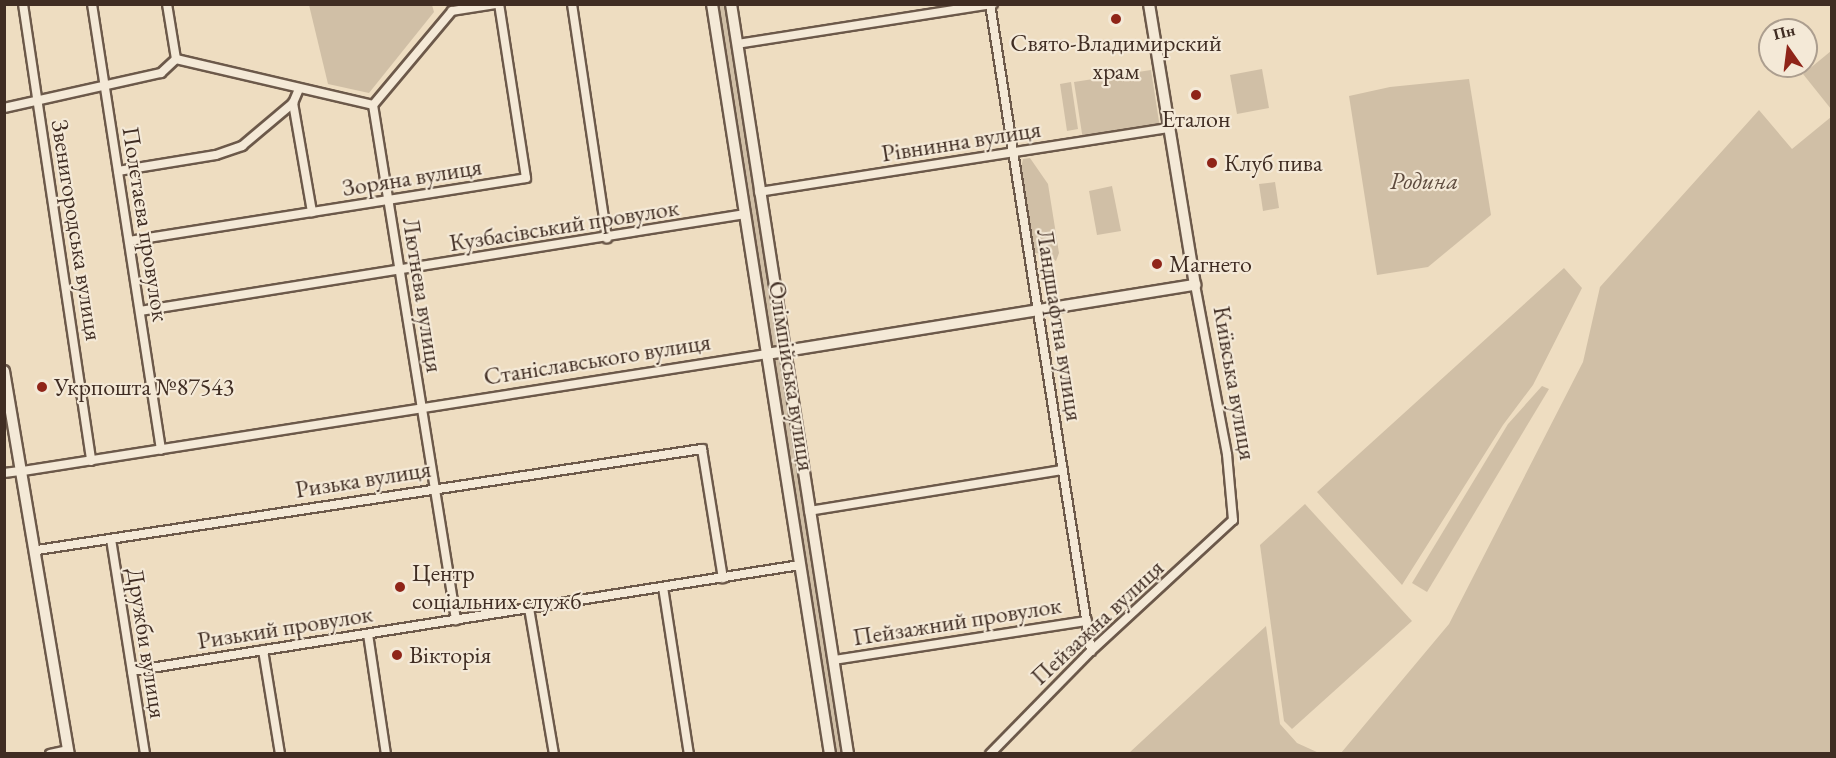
<!DOCTYPE html>
<html>
<head>
<meta charset="utf-8">
<style>
  body { margin:0 }
  #map { position:relative; width:1836px; height:758px; overflow:hidden; background:#eeddc1; font-family:"EB Garamond",serif }
  div>[style] { position:absolute }
  [style*='--x'] { left:calc(var(--x)*1px); top:calc(var(--y)*1px); width:calc(var(--w)*1px); rotate:calc(var(--a)*1deg) }
  .green>* { inset:0; background:#d0bfa6 }
  .roads { filter:drop-shadow(2px 0 #6c594a) drop-shadow(-2px 0 #6c594a) drop-shadow(0 2px #6c594a) drop-shadow(0 -2px #6c594a) }
  .street>* { height:8px; margin:-4px; padding:0 4px; transform-origin:4px; border-radius:4px; background:#f4e9d7 }
  .secondary>* { height:10px; margin:-5px; padding:0 5px; transform-origin:5px; border-radius:5px; background:#f4e9d7 }
  .dots>* { width:16px; height:16px; translate:-50% -50%; box-sizing:border-box; border:3px solid #f4e9d7; border-radius:50% }
  span { translate:-50% -50%; white-space:nowrap; text-align:center; line-height:1.15; -webkit-text-stroke:4.5px #f4e9d7; paint-order:stroke }
  .poi-label { font-size:24px; color:#402d23 }
  .left { translate:0 -50%; text-align:left }
  .street-label { font-size:24px; color:#402d23 }
  .park-label { font-size:24px; color:#5d4a3d; font-style:italic }
  .frame { position:absolute; inset:0; border:6px solid #402d23; pointer-events:none }
  .north { position:absolute; left:1758px; top:18px; width:60px; height:60px; box-sizing:border-box; background:#f4e9d7; border:2px solid #ac9e8f; border-radius:50%; rotate:346deg; font-size:16px; font-weight:700; line-height:24px; text-align:center; color:#402d23 }
  .north::after { content:''; display:block; margin:auto; width:21px; height:27px; background:#8f2418; clip-path:polygon(50% 0,100% 100%,50% 72%,0 100%) }
</style>
</head>
<body>
<div id="map">
  <div class="green">
    <div style="clip-path:polygon(309px 5px,432px 5px,434px 12px,369px 93px,328px 84px)"></div>
    <div style="clip-path:polygon(712px 5px,731px 5px,848px 753px,830px 753px)"></div>
    <div style="clip-path:polygon(1831px 51px,1831px 109px,1803px 74px)"></div>
    <div style="clip-path:polygon(1262px 69px,1269px 108px,1237px 114px,1230px 75px)"></div>
    <div style="clip-path:polygon(1151px 70px,1160px 128px,1083px 140px,1074px 82px)"></div>
    <div style="clip-path:polygon(1469px 79px,1491px 215px,1428px 267px,1377px 275px,1349px 96px,1390px 87px)"></div>
    <div style="clip-path:polygon(1071px 82px,1078px 129px,1067px 131px,1060px 84px)"></div>
    <div style="clip-path:polygon(1759px 110px,1792px 149px,1831px 117px,1831px 753px,1341px 753px,1449px 624px,1583px 362px,1600px 287px)"></div>
    <div style="clip-path:polygon(1030px 158px,1048px 184px,1059px 253px,1056px 261px,1047px 254px,1034px 253px,1021px 168px,1023px 159px)"></div>
    <div style="clip-path:polygon(1275px 182px,1279px 208px,1263px 211px,1259px 184px)"></div>
    <div style="clip-path:polygon(1112px 186px,1121px 231px,1097px 235px,1089px 191px)"></div>
    <div style="clip-path:polygon(1564px 268px,1582px 288px,1533px 385px,1503px 425px,1402px 585px,1317px 492px)"></div>
    <div style="clip-path:polygon(1542px 386px,1549px 389px,1427px 592px,1412px 583px,1508px 424px)"></div>
    <div style="clip-path:polygon(1305px 504px,1412px 621px,1292px 729px,1284px 721px,1260px 545px)"></div>
    <div style="clip-path:polygon(1266px 626px,1280px 724px,1297px 743px,1319px 753px,1129px 753px)"></div>
  </div>
  <div class="roads">
    <div class="street">
      <div style="--x:23;--y:4;--w:462;--a:81.5"></div>
      <div style="--x:92;--y:4;--w:451;--a:81.2"></div>
      <div style="--x:167;--y:4;--w:56;--a:80.7"></div>
      <div style="--x:572;--y:4;--w:237;--a:81.5"></div>
      <div style="--x:990;--y:4;--w:655;--a:81.13"></div>
      <div style="--x:452;--y:11;--w:123;--a:130"></div>
      <div style="--x:373;--y:105;--w:522;--a:80.84"></div>
      <div style="--x:452;--y:11;--w:45;--a:-9"></div>
      <div style="--x:737;--y:44;--w:259;--a:-8.9"></div>
      <div style="--x:176;--y:59;--w:202;--a:13.1"></div>
      <div style="--x:293;--y:103;--w:111;--a:80.1"></div>
      <div style="--x:4;--y:108;--w:161;--a:-12.6"></div>
      <div style="--x:161;--y:73;--w:21;--a:-43"></div>
      <div style="--x:118;--y:171;--w:99;--a:-9.3"></div>
      <div style="--x:216;--y:155;--w:28;--a:-19"></div>
      <div style="--x:242;--y:146;--w:67;--a:-40.1"></div>
      <div style="--x:293;--y:103;--w:15;--a:-67"></div>
      <div style="--x:759;--y:192;--w:415;--a:-8.9"></div>
      <div style="--x:129;--y:241;--w:402;--a:-9"></div>
      <div style="--x:526;--y:178;--w:176;--a:-98.8"></div>
      <div style="--x:140;--y:311;--w:613;--a:-9.11"></div>
      <div style="--x:23;--y:471;--w:753;--a:-8.94"></div>
      <div style="--x:4;--y:473;--w:16;--a:-7"></div>
      <div style="--x:809;--y:511;--w:257;--a:-9.2"></div>
      <div style="--x:111;--y:539;--w:218;--a:81"></div>
      <div style="--x:37;--y:550;--w:673;--a:-8.64"></div>
      <div style="--x:702;--y:449;--w:131;--a:80.8"></div>
      <div style="--x:663;--y:587;--w:169;--a:81.2"></div>
      <div style="--x:529;--y:608;--w:148;--a:80.3"></div>
      <div style="--x:368;--y:634;--w:121;--a:81.5"></div>
      <div style="--x:263;--y:650;--w:105;--a:80.7"></div>
      <div style="--x:834;--y:660;--w:256;--a:-8.8"></div>
      <div style="--x:132;--y:671;--w:676;--a:-9.02"></div>
      <div style="--x:50;--y:754;--w:13;--a:-13"></div>
      <div style="--x:990;--y:754;--w:144;--a:-45.6"></div>
      <div style="--x:1091;--y:651;--w:193;--a:-42.7"></div>
      <div style="--x:1233;--y:520;--w:66;--a:-95.2"></div>
      <div style="--x:1227;--y:454;--w:172;--a:-100.7"></div>
    </div>
    <div class="secondary">
      <div style="--x:712;--y:4;--w:759;--a:81.06"></div>
      <div style="--x:731;--y:4;--w:759;--a:81.13"></div>
      <div style="--x:767;--y:354;--w:434;--a:-9.2"></div>
      <div style="--x:1195;--y:285;--w:285;--a:-99.3"></div>
      <div style="--x:4;--y:371;--w:388;--a:80.4"></div>
    </div>
  </div>
  <div class="dots">
    <div style="left:1116px;top:19px;background:#8f2418"></div>
    <div style="left:1196px;top:95px;background:#8f2418"></div>
    <div style="left:1212px;top:163px;background:#8f2418"></div>
    <div style="left:1157px;top:264px;background:#8f2418"></div>
    <div style="left:42px;top:387px;background:#8f2418"></div>
    <div style="left:400px;top:587px;background:#8f2418"></div>
    <div style="left:397px;top:655px;background:#8f2418"></div>
  </div>
  <div class="poi-label">
    <span style="left:1116px;top:57px">Свято-Владимирский<br>храм</span>
    <span style="left:1196px;top:119px">Еталон</span>
    <span class="left" style="left:1224px;top:163px">Клуб пива</span>
    <span class="left" style="left:1169px;top:264px">Магнето</span>
    <span class="left" style="left:54px;top:387px">Укрпошта №87543</span>
    <span class="left" style="left:412px;top:587px">Центр<br>соціальних служб</span>
    <span class="left" style="left:409px;top:655px">Вікторія</span>
  </div>
  <div class="street-label">
    <span style="left:961px;top:141px;rotate:-9deg">Рівнинна вулиця</span>
    <span style="left:412px;top:177px;rotate:-9deg">Зоряна вулиця</span>
    <span style="left:146px;top:224px;rotate:81deg">Полєтаєва провулок</span>
    <span style="left:564px;top:225px;rotate:-9deg">Кузбасівський провулок</span>
    <span style="left:77px;top:230px;rotate:81deg">Звенигородська вулиця</span>
    <span style="left:423px;top:295px;rotate:81deg">Лютнева вулиця</span>
    <span style="left:1060px;top:325px;rotate:81deg">Ландшафтна вулиця</span>
    <span style="left:597px;top:359px;rotate:-9deg">Станіславського вулиця</span>
    <span style="left:792px;top:376px;rotate:81deg">Олімпійська вулиця</span>
    <span style="left:1235px;top:383px;rotate:80deg">Київська вулиця</span>
    <span style="left:363px;top:479px;rotate:-9deg">Ризька вулиця</span>
    <span style="left:957px;top:621px;rotate:-9deg">Пейзажний провулок</span>
    <span style="left:1097px;top:622px;rotate:-43deg">Пейзажна вулиця</span>
    <span style="left:285px;top:627px;rotate:-9deg">Ризький провулок</span>
    <span style="left:147px;top:643px;rotate:81deg">Дружби вулиця</span>
  </div>
  <div class="park-label">
    <span style="left:1424px;top:181px">Родина</span>
  </div>
  <div class="frame"></div>
  <div class="north">Пн</div>
</div>
</body>
</html>
